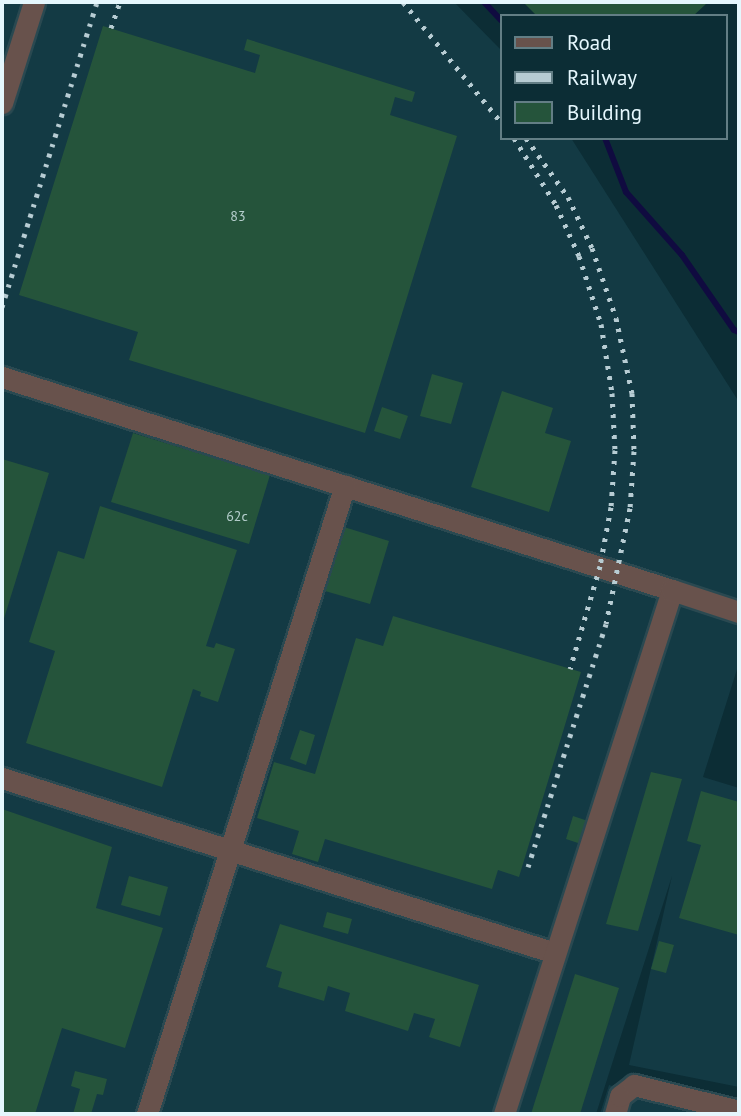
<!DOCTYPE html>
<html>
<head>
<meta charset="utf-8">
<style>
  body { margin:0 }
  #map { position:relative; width:741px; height:1116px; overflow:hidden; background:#0c2d35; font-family:"PT Sans",sans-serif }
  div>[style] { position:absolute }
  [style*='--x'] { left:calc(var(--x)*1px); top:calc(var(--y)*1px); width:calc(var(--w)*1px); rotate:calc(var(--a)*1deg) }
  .built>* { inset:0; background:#133a44 }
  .stream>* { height:6px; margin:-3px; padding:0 3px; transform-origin:3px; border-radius:3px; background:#100b40 }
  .building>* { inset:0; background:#25543b }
  .roads { filter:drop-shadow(2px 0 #2a4951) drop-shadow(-2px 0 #2a4951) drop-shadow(0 2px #2a4951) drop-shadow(0 -2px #2a4951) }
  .minor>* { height:21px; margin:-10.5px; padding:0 10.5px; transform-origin:10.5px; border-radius:10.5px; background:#68524c }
  .rail>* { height:5px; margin-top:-2.5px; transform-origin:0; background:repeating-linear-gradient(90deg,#b7ccd3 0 3.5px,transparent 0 10.5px) }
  span { translate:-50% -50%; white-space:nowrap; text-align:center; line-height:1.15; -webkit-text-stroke:7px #0c2d35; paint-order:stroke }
  .number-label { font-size:14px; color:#b5cecc }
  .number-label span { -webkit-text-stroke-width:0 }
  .frame { position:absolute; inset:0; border:4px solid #e5f7fd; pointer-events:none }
  .legend { position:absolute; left:500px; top:14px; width:228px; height:126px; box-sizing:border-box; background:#0c2d35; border:2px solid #637e85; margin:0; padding:9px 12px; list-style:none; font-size:21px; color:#e5f7fd }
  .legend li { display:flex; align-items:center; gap:14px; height:35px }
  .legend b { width:35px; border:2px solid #637e85 }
</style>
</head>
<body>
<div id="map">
  <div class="built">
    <div style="clip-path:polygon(2px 2px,454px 2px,501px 50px,501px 138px,571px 138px,739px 402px,739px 663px,703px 777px,739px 788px,739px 1087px,629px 1065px,672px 876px,596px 1114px,2px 1114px)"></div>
    <div style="clip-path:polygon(609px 1085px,703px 1114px,600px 1114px)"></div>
  </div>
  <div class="stream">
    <div style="--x:484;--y:2;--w:25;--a:47"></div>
    <div style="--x:605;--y:138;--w:58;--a:68.7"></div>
    <div style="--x:626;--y:192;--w:84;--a:48.4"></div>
    <div style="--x:682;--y:255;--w:91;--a:55.3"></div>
    <div style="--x:734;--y:330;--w:5;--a:22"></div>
  </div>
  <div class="building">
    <div style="clip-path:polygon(523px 2px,704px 2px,706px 4px,693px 16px,537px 16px)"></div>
    <div style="clip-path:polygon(103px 26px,255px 73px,260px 55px,244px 50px,247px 39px,415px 92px,412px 102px,395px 97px,390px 115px,457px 136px,365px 433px,129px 360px,138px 332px,19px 295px)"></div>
    <div style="clip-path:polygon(432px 374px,463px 383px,451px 424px,420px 416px)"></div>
    <div style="clip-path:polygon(502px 391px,553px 408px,545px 433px,571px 441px,549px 512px,471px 487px)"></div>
    <div style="clip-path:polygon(382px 407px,408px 416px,400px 439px,374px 431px)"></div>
    <div style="clip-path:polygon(133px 433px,270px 475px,249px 544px,111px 502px)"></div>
    <div style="clip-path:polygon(2px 459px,49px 473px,2px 625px)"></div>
    <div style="clip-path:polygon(100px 506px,237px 550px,206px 646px,214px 648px,216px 643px,235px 649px,218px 702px,200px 696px,201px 692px,193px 689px,162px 787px,26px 743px,55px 651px,29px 642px,58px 551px,84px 559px)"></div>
    <div style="clip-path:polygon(344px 527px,389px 541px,370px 604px,325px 591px)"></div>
    <div style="clip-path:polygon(393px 616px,581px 672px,519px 877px,498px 870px,492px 889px,325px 839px,318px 862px,292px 854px,299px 831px,257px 818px,274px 762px,315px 774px,356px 638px,383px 646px)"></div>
    <div style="clip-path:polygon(300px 730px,315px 735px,306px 765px,290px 759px)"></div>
    <div style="clip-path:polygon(651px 772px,682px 779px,638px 931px,606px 924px)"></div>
    <div style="clip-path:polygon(701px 791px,739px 802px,739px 935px,679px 918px,701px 845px,687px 841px)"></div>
    <div style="clip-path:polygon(2px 809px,112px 847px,96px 908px,163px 928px,125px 1048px,62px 1028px,35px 1114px,2px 1114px)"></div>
    <div style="clip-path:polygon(573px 816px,588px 821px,581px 844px,566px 839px)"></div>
    <div style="clip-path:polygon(129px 876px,168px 887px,160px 916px,121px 905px)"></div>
    <div style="clip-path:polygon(327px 912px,352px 919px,348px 934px,323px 927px)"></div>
    <div style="clip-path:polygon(280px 924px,479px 985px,460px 1047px,429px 1037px,435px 1019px,414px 1013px,408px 1031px,345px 1011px,350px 993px,328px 986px,324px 1001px,278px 987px,282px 972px,266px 967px)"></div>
    <div style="clip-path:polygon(659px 941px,674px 945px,666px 973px,651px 969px)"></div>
    <div style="clip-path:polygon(575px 974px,619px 988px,580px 1114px,531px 1114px)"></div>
    <div style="clip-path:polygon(75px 1071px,107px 1079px,103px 1095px,97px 1094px,91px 1114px,73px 1114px,80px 1089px,71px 1086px)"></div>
  </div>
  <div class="roads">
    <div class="minor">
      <div style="--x:2;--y:103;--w:106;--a:-72.4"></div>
      <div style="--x:2;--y:377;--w:703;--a:17.64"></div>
      <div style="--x:2;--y:778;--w:580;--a:17.56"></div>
      <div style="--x:147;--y:1114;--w:659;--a:-72.53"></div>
      <div style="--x:504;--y:1114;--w:550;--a:-72.22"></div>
      <div style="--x:672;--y:590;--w:71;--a:18.2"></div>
      <div style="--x:615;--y:1114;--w:19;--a:-74"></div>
      <div style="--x:620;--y:1096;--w:18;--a:-38"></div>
      <div style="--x:634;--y:1085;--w:108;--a:13.9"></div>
    </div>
  </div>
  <div class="rail">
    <div style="--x:403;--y:2;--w:155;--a:50.8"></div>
    <div style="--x:111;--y:28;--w:28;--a:-71"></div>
    <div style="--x:514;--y:138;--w:79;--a:57.9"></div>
    <div style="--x:556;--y:205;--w:56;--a:65.7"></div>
    <div style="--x:579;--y:256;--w:71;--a:72.1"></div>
    <div style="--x:601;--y:324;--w:70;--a:80.9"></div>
    <div style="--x:612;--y:393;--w:57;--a:87"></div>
    <div style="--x:615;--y:450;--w:57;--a:94"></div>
    <div style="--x:611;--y:507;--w:60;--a:100.6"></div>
    <div style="--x:600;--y:566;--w:107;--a:106.2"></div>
    <div style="--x:526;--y:138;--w:72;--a:54.6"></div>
    <div style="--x:568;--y:197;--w:56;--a:64.8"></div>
    <div style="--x:592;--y:248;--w:74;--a:71.1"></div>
    <div style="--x:616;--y:318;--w:77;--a:78"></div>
    <div style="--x:632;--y:393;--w:58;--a:88"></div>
    <div style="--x:634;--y:451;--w:57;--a:94"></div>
    <div style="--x:630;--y:508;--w:118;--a:101.7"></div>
    <div style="--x:606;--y:624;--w:262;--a:107.8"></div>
    <div style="--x:2;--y:307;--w:319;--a:-72.7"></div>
  </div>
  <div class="number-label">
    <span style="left:238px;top:216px">83</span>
    <span style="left:237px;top:516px">62c</span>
  </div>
  <div class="frame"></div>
  <ul class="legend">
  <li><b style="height:9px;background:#68524c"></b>Road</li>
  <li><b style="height:9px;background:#b7ccd3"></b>Railway</li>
  <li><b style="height:19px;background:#25543b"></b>Building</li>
  </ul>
</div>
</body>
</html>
